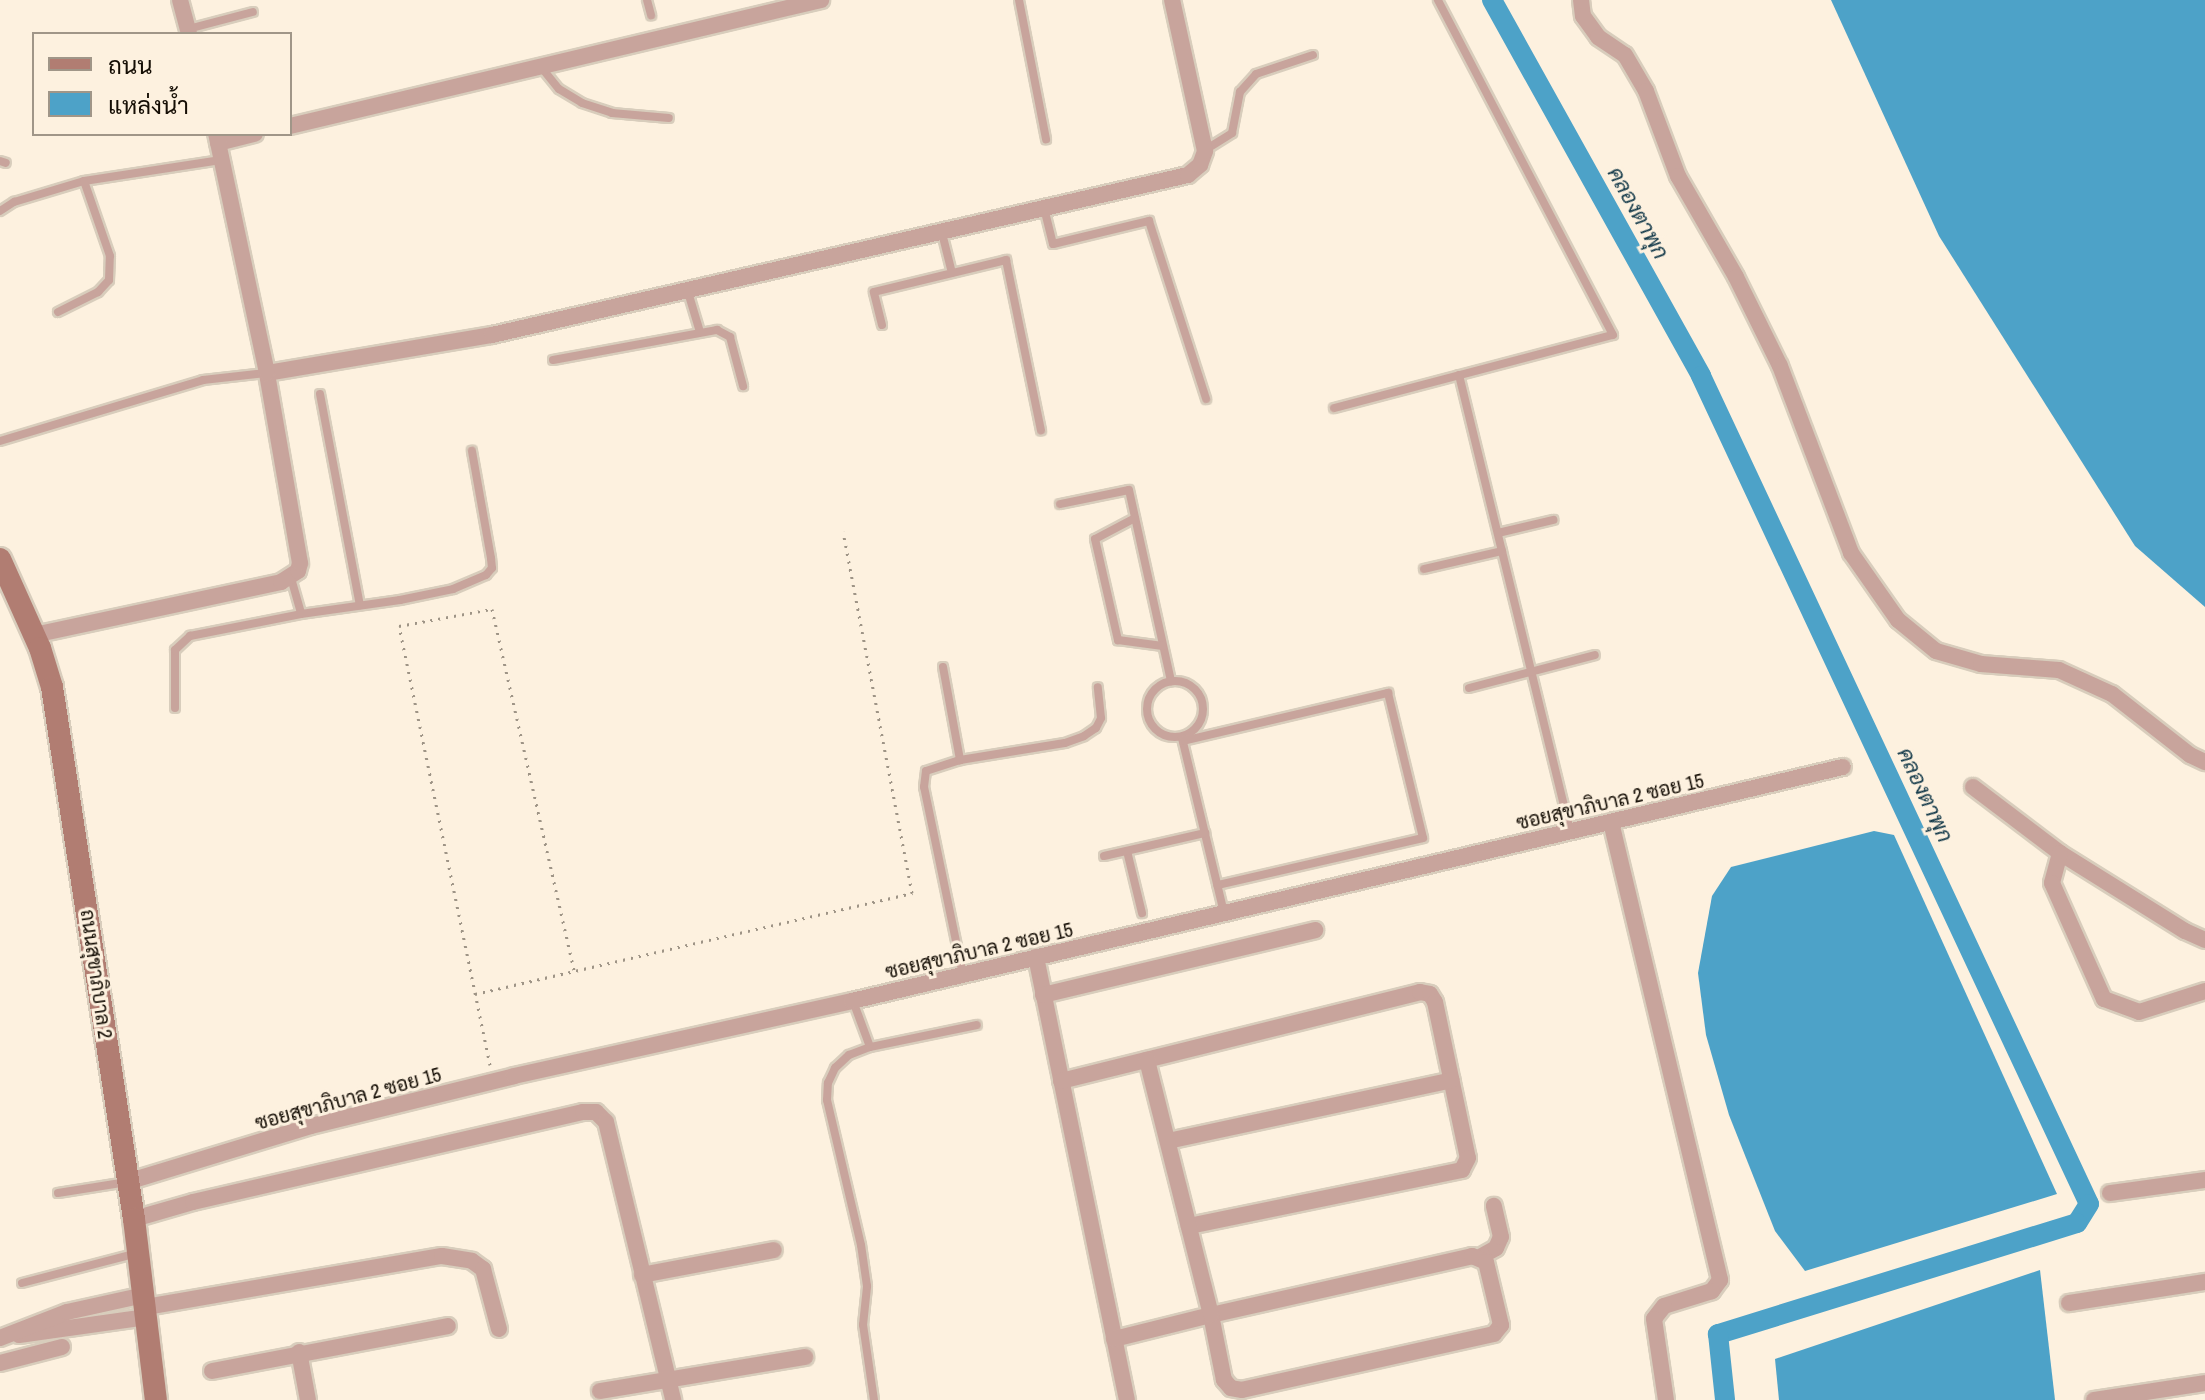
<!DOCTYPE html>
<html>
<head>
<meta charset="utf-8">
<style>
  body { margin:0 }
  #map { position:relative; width:2205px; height:1400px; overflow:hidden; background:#fdf1df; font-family:"Archivo Narrow",Sarabun,sans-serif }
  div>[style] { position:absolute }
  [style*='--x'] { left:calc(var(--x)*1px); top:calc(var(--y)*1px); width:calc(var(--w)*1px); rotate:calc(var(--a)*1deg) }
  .water>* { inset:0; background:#4da2c8 }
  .canal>* { height:20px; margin:-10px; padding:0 10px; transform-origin:10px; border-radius:10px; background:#4da2c8 }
  .path>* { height:3px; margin-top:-1.5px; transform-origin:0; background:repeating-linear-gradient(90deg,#9e9486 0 2px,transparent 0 8px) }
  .roads { filter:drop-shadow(2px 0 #d8cdbc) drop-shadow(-2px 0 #d8cdbc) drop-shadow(0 2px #d8cdbc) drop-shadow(0 -2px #d8cdbc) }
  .lane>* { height:8px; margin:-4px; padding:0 4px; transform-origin:4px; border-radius:4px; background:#c8a49c }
  .lane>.ring { margin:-4px; padding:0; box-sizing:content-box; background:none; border:8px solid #c8a49c; border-radius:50% }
  .street>* { height:16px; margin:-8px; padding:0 8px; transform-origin:8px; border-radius:8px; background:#c8a49c }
  .secondary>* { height:22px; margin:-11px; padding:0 11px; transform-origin:11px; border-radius:11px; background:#b17d72 }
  span { translate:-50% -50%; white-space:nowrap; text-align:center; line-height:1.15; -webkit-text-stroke:6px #fdf1df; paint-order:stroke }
  .street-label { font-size:20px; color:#150e05 }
  .water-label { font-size:22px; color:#143a4a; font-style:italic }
  .legend { position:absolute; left:32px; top:32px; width:260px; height:104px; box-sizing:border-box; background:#fdf1df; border:2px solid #a09688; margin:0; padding:10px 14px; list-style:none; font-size:24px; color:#150e05 }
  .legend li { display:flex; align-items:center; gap:16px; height:40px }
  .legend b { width:40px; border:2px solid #a09688 }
</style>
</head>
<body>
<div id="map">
  <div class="water">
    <div style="clip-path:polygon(1831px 0,2205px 0,2205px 607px,2135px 546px,1939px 236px)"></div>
    <div style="clip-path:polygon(1874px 831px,1894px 835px,2057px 1194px,1805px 1271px,1775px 1231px,1729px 1115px,1706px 1035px,1698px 973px,1712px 896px,1731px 867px)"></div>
    <div style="clip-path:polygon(2040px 1270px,2055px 1400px,1779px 1400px,1775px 1359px)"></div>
  </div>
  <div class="canal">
    <div style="--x:1492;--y:0;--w:430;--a:60.9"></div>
    <div style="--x:1701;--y:376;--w:914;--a:64.89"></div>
    <div style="--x:2089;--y:1204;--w:22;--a:122"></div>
    <div style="--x:2077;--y:1223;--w:376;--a:162.8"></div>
    <div style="--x:1718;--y:1334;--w:66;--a:83.9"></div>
  </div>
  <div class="path">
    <div style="--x:475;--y:994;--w:449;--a:-13"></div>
    <div style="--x:912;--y:893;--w:368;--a:-100.8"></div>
    <div style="--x:490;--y:1065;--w:448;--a:-101.7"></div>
    <div style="--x:399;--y:626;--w:95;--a:-10.4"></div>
    <div style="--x:492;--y:609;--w:370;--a:77.2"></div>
  </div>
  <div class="roads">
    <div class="lane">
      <div style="--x:647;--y:0;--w:16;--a:75"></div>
      <div style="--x:1019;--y:0;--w:142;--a:79"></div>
      <div style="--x:188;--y:29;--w:67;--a:-14.7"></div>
      <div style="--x:541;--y:67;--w:28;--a:51"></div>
      <div style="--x:559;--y:89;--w:27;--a:31"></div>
      <div style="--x:582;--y:103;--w:32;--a:18"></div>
      <div style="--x:612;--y:113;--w:57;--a:5"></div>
      <div style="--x:1205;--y:150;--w:32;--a:-32"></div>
      <div style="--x:1232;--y:133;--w:42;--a:-79"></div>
      <div style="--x:1240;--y:92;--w:24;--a:-48"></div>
      <div style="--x:1256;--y:74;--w:60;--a:-18.4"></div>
      <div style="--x:0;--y:161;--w:6;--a:18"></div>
      <div style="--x:1044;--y:208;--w:37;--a:76"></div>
      <div style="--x:1053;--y:244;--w:99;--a:-13.5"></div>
      <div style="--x:1149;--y:221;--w:187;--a:72.2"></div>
      <div style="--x:0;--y:211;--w:17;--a:-33"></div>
      <div style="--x:14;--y:202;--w:73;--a:-16.7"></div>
      <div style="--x:84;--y:181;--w:140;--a:-8.7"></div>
      <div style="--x:942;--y:233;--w:41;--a:76"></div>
      <div style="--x:688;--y:292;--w:42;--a:73.3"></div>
      <div style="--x:58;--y:312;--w:45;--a:-26.6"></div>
      <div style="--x:98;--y:292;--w:16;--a:-47"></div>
      <div style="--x:109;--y:280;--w:24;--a:-88"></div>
      <div style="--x:110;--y:256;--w:79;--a:-109.1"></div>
      <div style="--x:882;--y:325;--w:34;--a:-104"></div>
      <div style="--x:874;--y:292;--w:136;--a:-13.6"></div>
      <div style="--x:1006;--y:260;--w:174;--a:78.4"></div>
      <div style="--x:553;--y:360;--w:167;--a:-10.4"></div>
      <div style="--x:717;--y:330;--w:15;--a:28"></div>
      <div style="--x:730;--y:337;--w:51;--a:75.1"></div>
      <div style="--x:1459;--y:375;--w:469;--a:76.3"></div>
      <div style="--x:320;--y:394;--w:215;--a:79.3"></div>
      <div style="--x:1334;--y:408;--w:288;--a:-14.7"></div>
      <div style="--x:1613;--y:335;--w:378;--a:-117.6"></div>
      <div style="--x:0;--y:441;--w:212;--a:-16.7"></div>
      <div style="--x:203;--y:380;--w:63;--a:-6.3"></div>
      <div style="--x:1060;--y:504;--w:70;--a:-11.5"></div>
      <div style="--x:1129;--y:490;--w:196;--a:77.6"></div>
      <div style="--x:1135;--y:518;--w:45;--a:152.3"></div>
      <div style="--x:1095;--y:539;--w:104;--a:77.2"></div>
      <div style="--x:1118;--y:640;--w:45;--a:7.6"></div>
      <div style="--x:1498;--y:533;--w:57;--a:-13.3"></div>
      <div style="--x:1424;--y:569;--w:80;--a:-13"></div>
      <div style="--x:291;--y:578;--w:37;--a:74"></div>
      <div style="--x:943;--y:667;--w:95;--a:79.6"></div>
      <div class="ring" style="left:1147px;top:681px;width:48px;height:48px"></div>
      <div style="--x:1469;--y:688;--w:130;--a:-14.7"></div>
      <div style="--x:175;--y:708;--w:58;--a:-90"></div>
      <div style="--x:175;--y:650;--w:21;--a:-43"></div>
      <div style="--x:190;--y:636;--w:113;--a:-11.2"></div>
      <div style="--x:301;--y:614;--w:100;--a:-8"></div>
      <div style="--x:400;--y:600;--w:54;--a:-11.7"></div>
      <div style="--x:453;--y:589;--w:36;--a:-23"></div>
      <div style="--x:486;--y:575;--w:9;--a:-49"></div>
      <div style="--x:492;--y:568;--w:10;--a:-96"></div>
      <div style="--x:491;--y:558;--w:109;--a:-100.1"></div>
      <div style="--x:1182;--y:738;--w:180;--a:76.5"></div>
      <div style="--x:1183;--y:741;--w:211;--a:-13.2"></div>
      <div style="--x:1388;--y:693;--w:149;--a:76.4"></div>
      <div style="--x:1423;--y:838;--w:211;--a:167.1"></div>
      <div style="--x:1127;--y:851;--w:64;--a:76.4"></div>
      <div style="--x:1104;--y:856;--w:104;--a:-12.8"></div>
      <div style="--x:963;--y:975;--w:192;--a:-101.7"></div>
      <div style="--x:924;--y:787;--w:16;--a:-83"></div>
      <div style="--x:926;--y:771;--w:36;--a:-18"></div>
      <div style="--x:960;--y:760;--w:106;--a:-9.2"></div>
      <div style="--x:1065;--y:743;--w:20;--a:-20"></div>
      <div style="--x:1084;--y:736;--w:14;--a:-34"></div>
      <div style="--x:1096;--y:728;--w:11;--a:-63"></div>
      <div style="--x:1101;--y:718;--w:31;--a:-96"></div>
      <div style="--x:853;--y:1001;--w:49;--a:69.7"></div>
      <div style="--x:58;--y:1193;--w:70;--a:-9.1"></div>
      <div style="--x:22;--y:1283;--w:120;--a:-14.5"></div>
      <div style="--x:874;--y:1400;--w:76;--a:-98.3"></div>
      <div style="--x:863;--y:1325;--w:39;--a:-84"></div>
      <div style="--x:867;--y:1286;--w:41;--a:-98.3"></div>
      <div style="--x:861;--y:1245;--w:149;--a:-103.2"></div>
      <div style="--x:827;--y:1100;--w:17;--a:-87"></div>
      <div style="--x:828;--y:1083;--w:17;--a:-65"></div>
      <div style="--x:835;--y:1068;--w:19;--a:-43"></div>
      <div style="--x:849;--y:1055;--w:22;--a:-21"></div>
      <div style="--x:870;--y:1047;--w:109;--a:-11.6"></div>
    </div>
    <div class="street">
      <div style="--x:180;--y:0;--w:35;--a:75"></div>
      <div style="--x:1581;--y:0;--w:16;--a:83"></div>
      <div style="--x:1583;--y:16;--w:26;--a:54"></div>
      <div style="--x:1598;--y:37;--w:32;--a:34"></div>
      <div style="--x:1625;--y:55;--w:42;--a:59.7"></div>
      <div style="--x:1646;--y:91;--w:91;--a:69.4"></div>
      <div style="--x:1678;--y:176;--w:116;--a:60.1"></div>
      <div style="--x:1736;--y:277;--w:99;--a:63.7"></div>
      <div style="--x:1780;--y:366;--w:200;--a:69.2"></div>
      <div style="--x:1851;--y:553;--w:82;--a:55"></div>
      <div style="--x:1898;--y:620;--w:49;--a:39.2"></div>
      <div style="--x:1936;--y:651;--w:47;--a:16.1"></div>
      <div style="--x:1981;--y:664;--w:78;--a:4.4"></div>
      <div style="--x:2059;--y:670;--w:58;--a:24.4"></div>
      <div style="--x:2112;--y:694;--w:99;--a:38"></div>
      <div style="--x:2190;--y:755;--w:17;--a:25"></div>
      <div style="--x:290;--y:126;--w:546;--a:-13.35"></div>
      <div style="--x:218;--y:143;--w:38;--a:-14"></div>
      <div style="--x:267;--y:373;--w:228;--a:-9.6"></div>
      <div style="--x:492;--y:335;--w:714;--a:-12.95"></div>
      <div style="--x:1188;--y:175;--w:16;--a:-40"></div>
      <div style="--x:1200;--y:165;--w:15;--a:-70"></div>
      <div style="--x:1205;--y:151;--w:155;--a:-102.3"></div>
      <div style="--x:34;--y:635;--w:253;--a:-12.1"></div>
      <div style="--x:281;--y:582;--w:20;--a:-33"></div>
      <div style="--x:298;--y:571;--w:8;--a:-76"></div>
      <div style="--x:300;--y:563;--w:193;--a:-99.9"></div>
      <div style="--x:267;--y:373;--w:244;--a:-102"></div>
      <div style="--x:1973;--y:787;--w:109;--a:37.2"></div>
      <div style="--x:2060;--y:853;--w:147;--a:32"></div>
      <div style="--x:2185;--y:931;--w:22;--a:24"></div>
      <div style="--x:1611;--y:822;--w:471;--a:76.6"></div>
      <div style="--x:1720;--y:1280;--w:14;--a:126"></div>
      <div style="--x:1712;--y:1291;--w:50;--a:162.6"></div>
      <div style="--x:1664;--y:1306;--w:16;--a:128"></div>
      <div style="--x:1654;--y:1319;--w:82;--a:81.6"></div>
      <div style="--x:2060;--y:853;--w:31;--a:105"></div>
      <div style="--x:2052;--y:883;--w:127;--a:65.9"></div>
      <div style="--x:2104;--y:999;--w:37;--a:20"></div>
      <div style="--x:2139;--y:1012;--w:69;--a:-17.7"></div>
      <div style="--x:1036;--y:957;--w:452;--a:78.4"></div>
      <div style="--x:1043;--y:995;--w:280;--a:-13.4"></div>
      <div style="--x:1061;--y:1081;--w:370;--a:-13.9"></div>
      <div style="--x:1420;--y:992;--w:10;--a:11"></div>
      <div style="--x:1430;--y:994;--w:9;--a:58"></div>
      <div style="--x:1435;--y:1002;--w:159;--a:78.1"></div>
      <div style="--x:1468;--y:1158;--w:13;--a:117"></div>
      <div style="--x:1462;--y:1170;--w:279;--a:168.4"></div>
      <div style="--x:1168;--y:1141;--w:290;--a:-12.1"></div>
      <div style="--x:127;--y:1182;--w:192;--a:-16.9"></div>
      <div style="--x:311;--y:1126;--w:209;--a:-13.8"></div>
      <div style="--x:514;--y:1076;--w:346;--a:-12.5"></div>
      <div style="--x:852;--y:1001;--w:1018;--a:-13.29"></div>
      <div style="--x:2110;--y:1193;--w:96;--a:-7.8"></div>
      <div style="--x:134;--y:1219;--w:61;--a:-16.1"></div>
      <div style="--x:193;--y:1202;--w:400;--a:-13"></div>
      <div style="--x:583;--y:1112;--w:13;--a:0"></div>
      <div style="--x:596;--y:1112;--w:14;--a:45"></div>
      <div style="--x:606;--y:1122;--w:286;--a:76.4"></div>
      <div style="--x:1480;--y:1257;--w:18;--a:-29"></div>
      <div style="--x:1496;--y:1248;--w:12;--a:-66"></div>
      <div style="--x:1501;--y:1237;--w:32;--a:-103"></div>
      <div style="--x:642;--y:1275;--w:134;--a:-10.7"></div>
      <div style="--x:2069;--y:1303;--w:138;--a:-8.8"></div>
      <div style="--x:146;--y:1307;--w:300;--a:-9.8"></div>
      <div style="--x:442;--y:1256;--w:30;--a:9"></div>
      <div style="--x:472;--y:1261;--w:14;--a:36"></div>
      <div style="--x:483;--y:1269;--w:62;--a:75.1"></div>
      <div style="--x:19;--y:1335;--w:129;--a:-8"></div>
      <div style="--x:0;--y:1338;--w:72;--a:-21.2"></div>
      <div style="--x:67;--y:1312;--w:79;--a:-12.4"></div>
      <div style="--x:1114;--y:1339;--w:100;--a:-13.9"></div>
      <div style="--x:1211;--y:1315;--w:268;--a:-12.7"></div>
      <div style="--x:1472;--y:1256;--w:15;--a:23"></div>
      <div style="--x:1486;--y:1262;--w:65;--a:76.6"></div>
      <div style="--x:1501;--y:1325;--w:11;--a:128"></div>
      <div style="--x:1494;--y:1334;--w:258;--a:167.5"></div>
      <div style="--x:1242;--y:1390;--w:11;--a:-170"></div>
      <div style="--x:1231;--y:1388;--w:11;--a:-131"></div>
      <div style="--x:1224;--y:1380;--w:66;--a:-101.3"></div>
      <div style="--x:1211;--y:1315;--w:263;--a:-104.1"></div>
      <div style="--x:299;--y:1352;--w:49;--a:79.4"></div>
      <div style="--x:0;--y:1363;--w:64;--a:-14.5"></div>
      <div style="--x:212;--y:1371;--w:240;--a:-10.8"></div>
      <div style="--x:600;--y:1391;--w:208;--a:-9.4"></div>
      <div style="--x:2094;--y:1400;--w:112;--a:-8.7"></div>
    </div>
    <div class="secondary">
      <div style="--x:0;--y:559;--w:98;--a:65.8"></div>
      <div style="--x:40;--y:648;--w:41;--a:72.9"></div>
      <div style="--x:52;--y:687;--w:538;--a:81.24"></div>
      <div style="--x:134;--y:1219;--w:182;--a:83.1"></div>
    </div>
  </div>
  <div class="street-label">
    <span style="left:1610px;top:801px;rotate:-13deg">ซอยสุขาภิบาล 2 ซอย 15</span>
    <span style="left:979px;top:950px;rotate:-13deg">ซอยสุขาภิบาล 2 ซอย 15</span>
    <span style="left:97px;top:974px;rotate:82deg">ถนนสุขาภิบาล 2</span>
    <span style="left:348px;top:1098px;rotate:-15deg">ซอยสุขาภิบาล 2 ซอย 15</span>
  </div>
  <div class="water-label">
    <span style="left:1638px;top:213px;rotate:61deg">คลองตาพุก</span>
    <span style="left:1925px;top:795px;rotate:65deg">คลองตาพุก</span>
  </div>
  <ul class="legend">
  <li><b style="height:10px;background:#b17d72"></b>ถนน</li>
  <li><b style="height:22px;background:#4da2c8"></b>แหล่งน้ำ</li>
  </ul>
</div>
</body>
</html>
